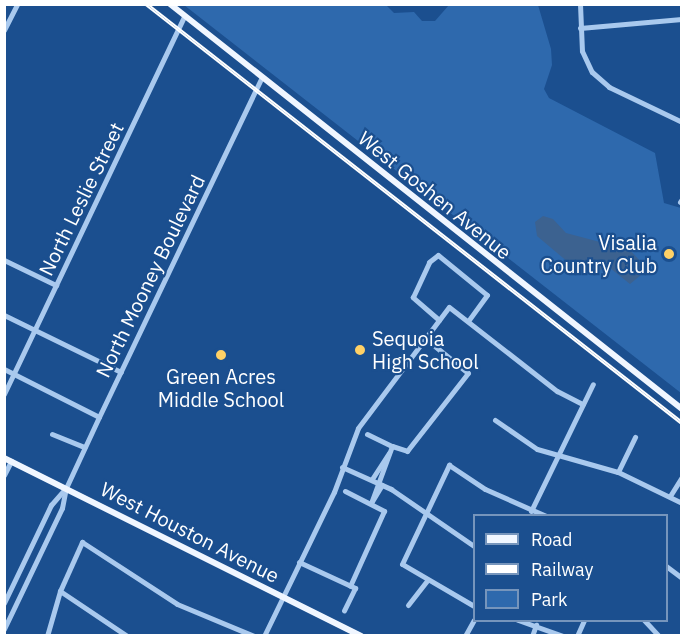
<!DOCTYPE html>
<html>
<head>
<meta charset="utf-8">
<style>
  body { margin:0 }
  #map { position:relative; width:686px; height:640px; overflow:hidden; background:#1b4f8f; font-family:"IBM Plex Sans",sans-serif }
  div>[style] { position:absolute }
  [style*='--x'] { left:calc(var(--x)*1px); top:calc(var(--y)*1px); width:calc(var(--w)*1px); rotate:calc(var(--a)*1deg) }
  .green>* { inset:0; background:#2e69ad }
  .water>* { inset:0; background:#3c6290 }
  .minor>* { height:5px; margin:-2.5px; padding:0 2.5px; transform-origin:2.5px; border-radius:2.5px; background:#a9c9ee }
  .major>* { height:6px; margin:-3px; padding:0 3px; transform-origin:3px; border-radius:3px; background:#f0f6ff }
  .rail>* { height:4px; margin-top:-2px; transform-origin:0; background:repeating-linear-gradient(90deg,#1b4f8f 0 4.5px,#fff 0 9px); box-sizing:border-box; border-block:2px solid #fff }
  .dots>* { width:16px; height:16px; translate:-50% -50%; box-sizing:border-box; border:3px solid #1b4f8f; border-radius:50% }
  span { translate:-50% -50%; white-space:nowrap; text-align:center; line-height:1.15; -webkit-text-stroke:4.5px #1b4f8f; paint-order:stroke }
  .street-label { font-size:20px; color:#fff }
  .poi-label { font-size:20px; color:#fff }
  .right { translate:-100% -50%; text-align:right }
  .left { translate:0 -50%; text-align:left }
  .frame { position:absolute; inset:0; border:6px solid #fff; pointer-events:none }
  .legend { position:absolute; left:473px; top:514px; width:195px; height:108px; box-sizing:border-box; background:#1b4f8f; border:2px solid #7695bc; margin:0; padding:8px 10px; list-style:none; font-size:18px; color:#fff }
  .legend li { display:flex; align-items:center; gap:12px; height:30px }
  .legend b { width:30px; border:2px solid #7695bc }
</style>
</head>
<body>
<div id="map">
  <div class="green">
    <div style="clip-path:polygon(184px 5px,386px 5px,394px 13px,414px 12px,422px 21px,435px 21px,449px 5px,538px 5px,551px 49px,552px 65px,544px 89px,549px 98px,655px 153px,664px 203px,681px 208px,681px 393px)"></div>
  </div>
  <div class="water">
    <div style="clip-path:polygon(543px 216px,553px 219px,566px 233px,630px 250px,642px 263px,641px 275px,630px 284px,610px 268px,587px 272px,575px 268px,537px 236px,535px 222px)"></div>
  </div>
  <div class="minor">
    <div style="--x:580;--y:4;--w:47;--a:87.6"></div>
    <div style="--x:582;--y:51;--w:23;--a:65"></div>
    <div style="--x:592;--y:72;--w:23;--a:41"></div>
    <div style="--x:609;--y:87;--w:81;--a:25.6"></div>
    <div style="--x:580;--y:28;--w:102;--a:-5"></div>
    <div style="--x:4;--y:30;--w:29;--a:-63"></div>
    <div style="--x:680;--y:202;--w:4;--a:-56"></div>
    <div style="--x:4;--y:260;--w:58;--a:25.7"></div>
    <div style="--x:4;--y:315;--w:130;--a:26"></div>
    <div style="--x:439;--y:320;--w:35;--a:-139"></div>
    <div style="--x:413;--y:297;--w:38;--a:-65"></div>
    <div style="--x:429;--y:262;--w:11;--a:-38"></div>
    <div style="--x:438;--y:255;--w:63;--a:39.2"></div>
    <div style="--x:487;--y:295;--w:32;--a:126"></div>
    <div style="--x:4;--y:369;--w:106;--a:26.8"></div>
    <div style="--x:4;--y:394;--w:419;--a:-64.5"></div>
    <div style="--x:495;--y:420;--w:51;--a:34.6"></div>
    <div style="--x:537;--y:449;--w:84;--a:15.9"></div>
    <div style="--x:618;--y:472;--w:71;--a:25.8"></div>
    <div style="--x:52;--y:434;--w:35;--a:22"></div>
    <div style="--x:367;--y:434;--w:28;--a:26"></div>
    <div style="--x:392;--y:446;--w:61;--a:110.2"></div>
    <div style="--x:371;--y:503;--w:21;--a:-59"></div>
    <div style="--x:392;--y:446;--w:16;--a:18"></div>
    <div style="--x:407;--y:451;--w:99;--a:-52"></div>
    <div style="--x:468;--y:373;--w:54;--a:-141"></div>
    <div style="--x:342;--y:467;--w:54;--a:24.2"></div>
    <div style="--x:391;--y:489;--w:101;--a:34.5"></div>
    <div style="--x:618;--y:472;--w:39;--a:-64"></div>
    <div style="--x:4;--y:475;--w:16;--a:-63"></div>
    <div style="--x:372;--y:479;--w:31;--a:-57"></div>
    <div style="--x:345;--y:491;--w:44;--a:27.1"></div>
    <div style="--x:384;--y:511;--w:82;--a:114.4"></div>
    <div style="--x:670;--y:496;--w:22;--a:-58"></div>
    <div style="--x:531;--y:511;--w:141;--a:-64"></div>
    <div style="--x:299;--y:562;--w:62;--a:24.9"></div>
    <div style="--x:355;--y:588;--w:25;--a:116"></div>
    <div style="--x:666;--y:566;--w:20;--a:37"></div>
    <div style="--x:60;--y:591;--w:81;--a:33.9"></div>
    <div style="--x:4;--y:603;--w:109;--a:-64.4"></div>
    <div style="--x:51;--y:505;--w:21;--a:-49"></div>
    <div style="--x:408;--y:605;--w:31;--a:-52"></div>
    <div style="--x:474;--y:606;--w:83;--a:-149.7"></div>
    <div style="--x:402;--y:564;--w:110;--a:-64.6"></div>
    <div style="--x:449;--y:465;--w:43;--a:33.7"></div>
    <div style="--x:485;--y:489;--w:67;--a:23.9"></div>
    <div style="--x:518;--y:620;--w:48;--a:19.6"></div>
    <div style="--x:644;--y:620;--w:22;--a:47"></div>
    <div style="--x:4;--y:629;--w:134;--a:-64.4"></div>
    <div style="--x:62;--y:508;--w:20;--a:-79"></div>
    <div style="--x:66;--y:488;--w:78;--a:-65.1"></div>
    <div style="--x:99;--y:417;--w:377;--a:-64.4"></div>
    <div style="--x:47;--y:636;--w:47;--a:-73.9"></div>
    <div style="--x:60;--y:591;--w:54;--a:-65.8"></div>
    <div style="--x:82;--y:542;--w:113;--a:33.1"></div>
    <div style="--x:177;--y:604;--w:83;--a:22.6"></div>
    <div style="--x:264;--y:636;--w:160;--a:-64.1"></div>
    <div style="--x:334;--y:492;--w:68;--a:-69.4"></div>
    <div style="--x:358;--y:428;--w:151;--a:-53.1"></div>
    <div style="--x:449;--y:307;--w:137;--a:37.9"></div>
    <div style="--x:557;--y:391;--w:29;--a:27"></div>
    <div style="--x:465;--y:636;--w:18;--a:-61"></div>
    <div style="--x:532;--y:636;--w:12;--a:-70"></div>
    <div style="--x:577;--y:636;--w:17;--a:-66"></div>
  </div>
  <div class="major">
    <div style="--x:170;--y:4;--w:653;--a:38.34"></div>
    <div style="--x:4;--y:458;--w:399;--a:26.5"></div>
  </div>
  <div class="rail">
    <div style="--x:146;--y:4;--w:680;--a:38.02"></div>
  </div>
  <div class="dots">
    <div style="left:669px;top:254px;background:#ffd166"></div>
    <div style="left:360px;top:350px;background:#ffd166"></div>
    <div style="left:221px;top:355px;background:#ffd166"></div>
  </div>
  <div class="street-label">
    <span style="left:435px;top:195px;rotate:39deg">West Goshen Avenue</span>
    <span style="left:81px;top:199px;rotate:-64deg">North Leslie Street</span>
    <span style="left:150px;top:276px;rotate:-64deg">North Mooney Boulevard</span>
    <span style="left:190px;top:532px;rotate:27deg">West Houston Avenue</span>
  </div>
  <div class="poi-label">
    <span class="right" style="left:657px;top:254px">Visalia<br>Country Club</span>
    <span class="left" style="left:372px;top:350px">Sequoia<br>High School</span>
    <span style="left:221px;top:388px">Green Acres<br>Middle School</span>
  </div>
  <div class="frame"></div>
  <ul class="legend">
  <li><b style="height:8px;background:#f0f6ff"></b>Road</li>
  <li><b style="height:8px;background:#fff"></b>Railway</li>
  <li><b style="height:16px;background:#2e69ad"></b>Park</li>
  </ul>
</div>
</body>
</html>
